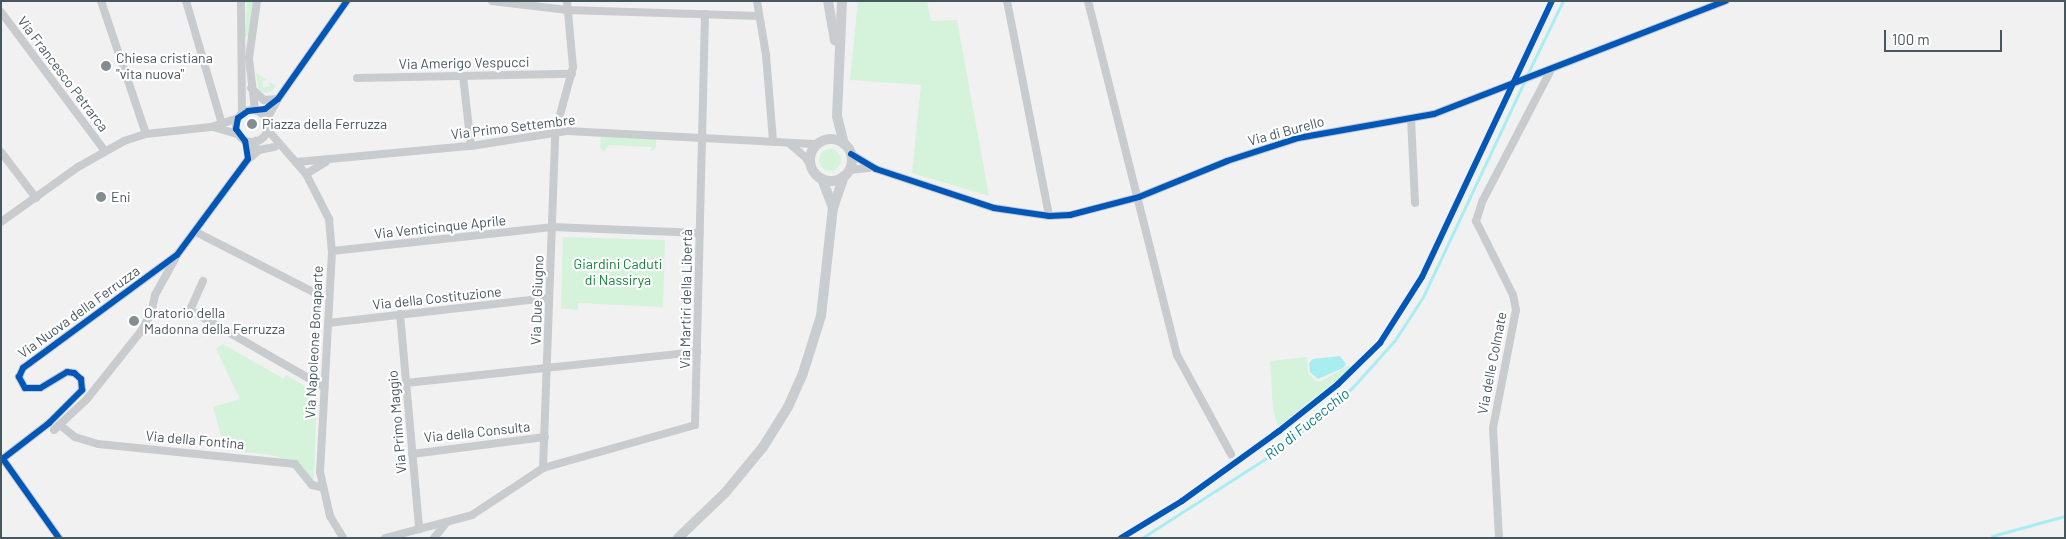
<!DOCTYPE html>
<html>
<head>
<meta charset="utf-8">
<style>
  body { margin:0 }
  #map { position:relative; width:2066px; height:539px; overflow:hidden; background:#f2f1f1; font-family:Barlow,sans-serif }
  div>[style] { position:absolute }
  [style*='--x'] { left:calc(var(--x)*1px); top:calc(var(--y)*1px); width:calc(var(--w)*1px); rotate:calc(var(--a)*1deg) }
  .green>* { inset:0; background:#d5f2db }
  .round { border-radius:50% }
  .water>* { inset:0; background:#a8eef1 }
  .stream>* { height:2.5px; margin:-1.25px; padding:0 1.25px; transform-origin:1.25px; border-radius:1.25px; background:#a8eef1 }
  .street>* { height:8px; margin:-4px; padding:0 4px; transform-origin:4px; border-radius:4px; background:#c8ccce }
  .street>.ring { margin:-4px; padding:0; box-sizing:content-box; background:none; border:8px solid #c8ccce; border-radius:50% }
  .secondary>* { height:10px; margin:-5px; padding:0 5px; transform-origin:5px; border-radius:5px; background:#cacdd0 }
  .secondary>.ring { margin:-5px; padding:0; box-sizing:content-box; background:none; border:10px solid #cacdd0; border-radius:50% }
  .cycleway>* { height:6px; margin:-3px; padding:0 3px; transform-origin:3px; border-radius:3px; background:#0057b8 }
  .dots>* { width:14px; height:14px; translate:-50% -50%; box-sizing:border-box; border:2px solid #fff; border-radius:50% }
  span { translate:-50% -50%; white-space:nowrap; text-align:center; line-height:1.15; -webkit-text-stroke:4.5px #fff; paint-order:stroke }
  .poi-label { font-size:14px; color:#47575f }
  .left { translate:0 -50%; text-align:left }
  .street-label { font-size:14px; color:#47575f }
  .park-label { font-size:14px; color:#12863a }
  .water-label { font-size:15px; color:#087e84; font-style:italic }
  .frame { position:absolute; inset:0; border:2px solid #47575f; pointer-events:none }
  .scale { position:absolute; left:1884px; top:30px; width:118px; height:22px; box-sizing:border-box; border:2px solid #47575f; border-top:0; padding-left:6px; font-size:15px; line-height:18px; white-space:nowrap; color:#47575f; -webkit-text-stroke:4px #fff; paint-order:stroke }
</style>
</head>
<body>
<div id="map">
  <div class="green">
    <div style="clip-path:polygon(247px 1px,254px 1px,249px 36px,245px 37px)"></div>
    <div style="clip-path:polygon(858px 1px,927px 1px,931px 21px,957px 20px,989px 196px,912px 173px,921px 85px,850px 80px)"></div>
    <div style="clip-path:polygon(256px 73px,267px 80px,262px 81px,263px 87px,270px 86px,269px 81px,276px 86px,272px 91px,265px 93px,259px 90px)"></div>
    <div style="clip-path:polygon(601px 136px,656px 139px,656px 148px,650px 152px,652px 147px,609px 145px,604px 152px,600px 148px)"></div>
    <div class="round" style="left:819px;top:149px;width:22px;height:22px"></div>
    <div style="clip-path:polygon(563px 237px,665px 240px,663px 307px,578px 303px,578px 310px,561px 308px)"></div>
    <div style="clip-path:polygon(223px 344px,284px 379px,286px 375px,317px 393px,314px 480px,291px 461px,271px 455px,225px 450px,213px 407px,240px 399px,216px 349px)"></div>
    <div style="clip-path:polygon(1307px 357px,1308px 373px,1316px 381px,1322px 381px,1349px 365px,1352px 368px,1278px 427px,1273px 409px,1270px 361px)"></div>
  </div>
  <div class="water">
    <div style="clip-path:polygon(1340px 356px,1346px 364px,1343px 368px,1318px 379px,1310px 372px,1309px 363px,1313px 359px)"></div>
  </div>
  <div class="stream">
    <div style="--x:1527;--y:75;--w:82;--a:-64.1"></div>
    <div style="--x:1992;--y:536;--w:76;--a:-15.3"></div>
    <div style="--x:1142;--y:538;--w:166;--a:-32.7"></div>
    <div style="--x:1282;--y:448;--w:92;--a:-40.6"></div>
    <div style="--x:1352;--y:388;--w:64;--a:-48.1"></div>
    <div style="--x:1395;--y:340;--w:51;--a:-56.9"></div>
    <div style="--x:1423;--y:297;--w:240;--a:-64.8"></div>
  </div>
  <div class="street">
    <div style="--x:101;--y:1;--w:140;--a:71.3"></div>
    <div style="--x:186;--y:1;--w:128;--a:73.7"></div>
    <div style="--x:241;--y:1;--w:112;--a:89.5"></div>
    <div style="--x:492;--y:1;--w:76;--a:6.8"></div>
    <div style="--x:567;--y:10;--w:192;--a:1.8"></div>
    <div style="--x:757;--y:1;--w:55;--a:80.5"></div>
    <div style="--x:766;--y:55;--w:85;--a:85.3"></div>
    <div style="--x:1007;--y:1;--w:219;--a:78.9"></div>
    <div style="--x:1088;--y:1;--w:365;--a:75.9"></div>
    <div style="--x:1177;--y:355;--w:113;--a:61.4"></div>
    <div style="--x:1;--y:12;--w:174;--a:53.2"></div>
    <div style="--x:463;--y:76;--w:70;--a:83.5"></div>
    <div style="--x:357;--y:78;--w:215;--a:-1.1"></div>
    <div style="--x:251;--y:88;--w:18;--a:43"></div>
    <div style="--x:264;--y:100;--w:14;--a:-4"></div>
    <div style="--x:255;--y:110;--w:52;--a:-96.6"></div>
    <div style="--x:249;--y:58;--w:58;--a:-82"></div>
    <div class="ring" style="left:236px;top:110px;width:24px;height:24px"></div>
    <div style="--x:1411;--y:118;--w:85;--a:87.3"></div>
    <div style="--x:266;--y:120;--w:24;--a:-60"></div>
    <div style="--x:278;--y:99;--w:120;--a:-54.9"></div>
    <div style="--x:213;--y:127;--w:26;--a:16"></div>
    <div style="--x:267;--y:129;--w:60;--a:49.1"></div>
    <div style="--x:306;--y:174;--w:51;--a:62.9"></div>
    <div style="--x:329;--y:219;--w:32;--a:85"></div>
    <div style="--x:332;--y:251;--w:221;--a:93.1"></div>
    <div style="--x:320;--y:472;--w:45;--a:77.2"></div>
    <div style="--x:330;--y:516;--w:26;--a:59"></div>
    <div style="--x:790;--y:144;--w:21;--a:41"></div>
    <div style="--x:806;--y:158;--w:14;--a:60"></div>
    <div style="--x:1;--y:152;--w:58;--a:52.7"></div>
    <div style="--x:851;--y:154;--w:29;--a:31"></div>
    <div style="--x:876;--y:169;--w:124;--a:18.3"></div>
    <div style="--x:994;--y:208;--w:56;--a:8.3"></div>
    <div style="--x:1049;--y:216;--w:21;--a:-3"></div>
    <div style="--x:1070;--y:215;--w:71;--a:-14.6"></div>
    <div style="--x:1139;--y:197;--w:95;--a:-22.2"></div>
    <div style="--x:1227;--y:161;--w:75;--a:-17.9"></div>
    <div style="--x:1298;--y:138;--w:138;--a:-10"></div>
    <div style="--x:1434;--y:114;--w:313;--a:-21.2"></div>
    <div style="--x:251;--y:157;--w:11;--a:-41"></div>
    <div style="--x:259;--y:150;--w:16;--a:-11"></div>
    <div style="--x:297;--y:162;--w:175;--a:-5.3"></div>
    <div style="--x:471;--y:146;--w:97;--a:-8.9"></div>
    <div style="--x:567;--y:131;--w:251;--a:3"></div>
    <div style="--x:849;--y:170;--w:20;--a:-6"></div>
    <div style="--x:306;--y:174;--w:23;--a:-31"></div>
    <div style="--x:1;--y:222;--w:95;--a:-35.5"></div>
    <div style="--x:78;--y:167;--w:53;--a:-29.5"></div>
    <div style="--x:124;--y:141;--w:23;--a:-18"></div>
    <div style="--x:146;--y:134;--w:65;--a:-6.1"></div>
    <div style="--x:211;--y:127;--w:28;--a:-18"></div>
    <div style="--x:196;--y:232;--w:136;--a:27.1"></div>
    <div style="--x:332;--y:251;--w:221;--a:-6.2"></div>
    <div style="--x:552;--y:227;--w:148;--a:2.3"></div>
    <div style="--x:203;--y:281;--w:32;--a:114"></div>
    <div style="--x:190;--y:310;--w:155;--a:29.9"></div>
    <div style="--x:400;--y:314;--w:216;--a:84.9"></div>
    <div style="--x:328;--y:323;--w:222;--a:-6.5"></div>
    <div style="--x:406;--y:383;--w:293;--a:-6.1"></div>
    <div style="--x:60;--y:425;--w:19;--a:39"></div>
    <div style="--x:75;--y:437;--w:24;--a:17"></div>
    <div style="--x:98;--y:444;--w:198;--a:5.8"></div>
    <div style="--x:295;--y:464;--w:27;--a:51"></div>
    <div style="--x:312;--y:485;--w:9;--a:13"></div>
    <div style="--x:54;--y:430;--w:45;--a:-43.2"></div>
    <div style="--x:87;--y:399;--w:87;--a:-51.5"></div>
    <div style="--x:141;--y:331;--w:20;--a:-60"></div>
    <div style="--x:151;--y:314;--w:19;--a:-78"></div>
    <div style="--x:155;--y:295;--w:41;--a:-60.9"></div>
    <div style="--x:412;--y:454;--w:134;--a:-7.3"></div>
    <div style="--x:3;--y:459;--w:97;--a:54.7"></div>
    <div style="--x:1;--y:460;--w:61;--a:-37.6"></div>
    <div style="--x:49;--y:423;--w:47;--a:-45"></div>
    <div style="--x:82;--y:390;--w:11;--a:-95"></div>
    <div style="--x:81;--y:379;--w:9;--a:-139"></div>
    <div style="--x:74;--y:373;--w:7;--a:-172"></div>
    <div style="--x:67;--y:372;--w:31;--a:149"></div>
    <div style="--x:40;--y:388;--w:15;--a:180"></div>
    <div style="--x:25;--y:388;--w:13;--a:-119"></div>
    <div style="--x:19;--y:377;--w:10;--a:-66"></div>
    <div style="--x:23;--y:368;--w:191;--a:-36.3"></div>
    <div style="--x:177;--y:255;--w:119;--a:-53.5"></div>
    <div style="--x:248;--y:159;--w:20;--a:-66"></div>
    <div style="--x:543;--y:468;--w:335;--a:-87.9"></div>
    <div style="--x:555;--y:133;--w:68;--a:-74.7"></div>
    <div style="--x:573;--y:67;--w:66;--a:-95.2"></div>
    <div style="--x:385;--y:538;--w:90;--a:-14.8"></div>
    <div style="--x:472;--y:515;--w:85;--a:-33.5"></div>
    <div style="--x:543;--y:468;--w:158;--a:-15.8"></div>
    <div style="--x:695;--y:425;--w:411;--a:-88.6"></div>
    <div style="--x:434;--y:538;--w:19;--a:-51"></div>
    <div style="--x:1499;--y:538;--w:110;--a:-93.1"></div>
    <div style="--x:1493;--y:428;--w:120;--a:-79"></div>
    <div style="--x:1516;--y:310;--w:15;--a:-101"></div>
    <div style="--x:1513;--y:295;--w:83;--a:-116.6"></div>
    <div style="--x:1476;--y:221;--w:22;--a:-72"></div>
    <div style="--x:1483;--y:200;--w:147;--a:-62.4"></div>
  </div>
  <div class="secondary">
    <div style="--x:828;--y:1;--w:40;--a:80"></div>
    <div style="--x:842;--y:1;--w:115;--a:92.5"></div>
    <div style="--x:837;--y:116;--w:29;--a:76"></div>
    <div class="ring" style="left:810px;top:139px;width:32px;height:32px"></div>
    <div style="--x:822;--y:179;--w:31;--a:69"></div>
    <div style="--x:678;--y:538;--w:65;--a:-43.8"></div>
    <div style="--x:725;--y:493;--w:60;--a:-50.4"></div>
    <div style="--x:763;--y:447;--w:47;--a:-58"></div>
    <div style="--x:788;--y:407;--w:37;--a:-66"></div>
    <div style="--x:803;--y:373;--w:60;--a:-72.5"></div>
    <div style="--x:821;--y:316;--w:109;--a:-83.7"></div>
    <div style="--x:833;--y:208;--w:34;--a:-71"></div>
  </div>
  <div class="cycleway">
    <div style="--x:851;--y:154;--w:29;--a:31"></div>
    <div style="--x:876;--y:169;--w:124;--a:18.3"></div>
    <div style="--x:994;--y:208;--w:56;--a:8.3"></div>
    <div style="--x:1049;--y:216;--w:21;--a:-3"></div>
    <div style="--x:1070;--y:215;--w:71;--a:-14.6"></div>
    <div style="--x:1139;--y:197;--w:95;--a:-22.2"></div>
    <div style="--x:1227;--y:161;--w:75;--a:-17.9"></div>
    <div style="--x:1298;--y:138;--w:138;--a:-10"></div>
    <div style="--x:1434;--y:114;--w:313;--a:-21.2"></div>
    <div style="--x:3;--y:459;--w:97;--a:54.7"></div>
    <div style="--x:1;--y:460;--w:61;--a:-37.6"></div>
    <div style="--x:49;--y:423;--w:47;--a:-45"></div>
    <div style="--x:82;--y:390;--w:11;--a:-95"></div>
    <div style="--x:81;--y:379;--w:9;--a:-139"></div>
    <div style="--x:74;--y:373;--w:7;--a:-172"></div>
    <div style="--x:67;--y:372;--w:31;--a:149"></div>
    <div style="--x:40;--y:388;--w:15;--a:180"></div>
    <div style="--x:25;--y:388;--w:13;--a:-119"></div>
    <div style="--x:19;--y:377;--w:10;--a:-66"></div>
    <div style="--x:23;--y:368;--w:191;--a:-36.3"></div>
    <div style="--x:177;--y:255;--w:119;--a:-53.5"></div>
    <div style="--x:248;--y:159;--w:18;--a:-99"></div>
    <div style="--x:245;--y:141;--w:15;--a:-127"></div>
    <div style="--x:236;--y:129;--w:11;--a:-80"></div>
    <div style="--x:238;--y:118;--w:12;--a:-35"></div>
    <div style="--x:248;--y:111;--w:17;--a:-7"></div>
    <div style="--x:265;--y:109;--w:16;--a:-38"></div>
    <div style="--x:278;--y:99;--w:120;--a:-54.9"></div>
    <div style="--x:1121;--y:538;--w:71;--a:-31.2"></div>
    <div style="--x:1182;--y:501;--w:120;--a:-35.8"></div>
    <div style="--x:1279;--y:431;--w:75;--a:-38.5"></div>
    <div style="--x:1338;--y:384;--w:59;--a:-44.3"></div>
    <div style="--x:1380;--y:343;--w:78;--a:-57.5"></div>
    <div style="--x:1422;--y:277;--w:305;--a:-64.8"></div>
  </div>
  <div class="dots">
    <div style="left:106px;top:66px;background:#838d92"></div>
    <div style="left:252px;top:124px;background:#838d92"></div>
    <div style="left:101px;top:197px;background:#838d92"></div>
    <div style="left:134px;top:321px;background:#838d92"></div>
  </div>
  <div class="poi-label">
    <span class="left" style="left:116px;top:66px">Chiesa cristiana<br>"vita nuova"</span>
    <span class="left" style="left:262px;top:124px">Piazza della Ferruzza</span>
    <span class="left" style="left:111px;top:197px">Eni</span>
    <span class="left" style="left:144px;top:321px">Oratorio della<br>Madonna della Ferruzza</span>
  </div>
  <div class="street-label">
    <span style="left:464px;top:63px;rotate:-1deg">Via Amerigo Vespucci</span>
    <span style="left:63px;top:74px;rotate:53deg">Via Francesco Petrarca</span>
    <span style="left:513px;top:127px;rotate:-7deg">Via Primo Settembre</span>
    <span style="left:1286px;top:131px;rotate:-15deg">Via di Burello</span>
    <span style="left:440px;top:227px;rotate:-6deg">Via Venticinque Aprile</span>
    <span style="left:437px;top:298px;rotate:-6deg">Via della Costituzione</span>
    <span style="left:686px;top:299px;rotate:-89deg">Via Martiri della Libertà</span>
    <span style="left:537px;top:300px;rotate:-88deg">Via Due Giugno</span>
    <span style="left:79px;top:312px;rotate:-36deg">Via Nuova della Ferruzza</span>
    <span style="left:314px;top:342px;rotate:-87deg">Via Napoleone Bonaparte</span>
    <span style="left:1492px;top:363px;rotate:-79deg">Via delle Colmate</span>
    <span style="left:397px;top:422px;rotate:-95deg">Via Primo Maggio</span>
    <span style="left:477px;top:432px;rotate:-6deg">Via della Consulta</span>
    <span style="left:195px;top:440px;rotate:5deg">Via della Fontina</span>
  </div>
  <div class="park-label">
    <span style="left:618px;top:272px">Giardini Caduti<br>di Nassirya</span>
  </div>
  <div class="water-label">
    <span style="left:1307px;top:424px;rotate:-39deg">Rio di Fucecchio</span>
  </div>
  <div class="frame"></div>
  <div class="scale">100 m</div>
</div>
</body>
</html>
